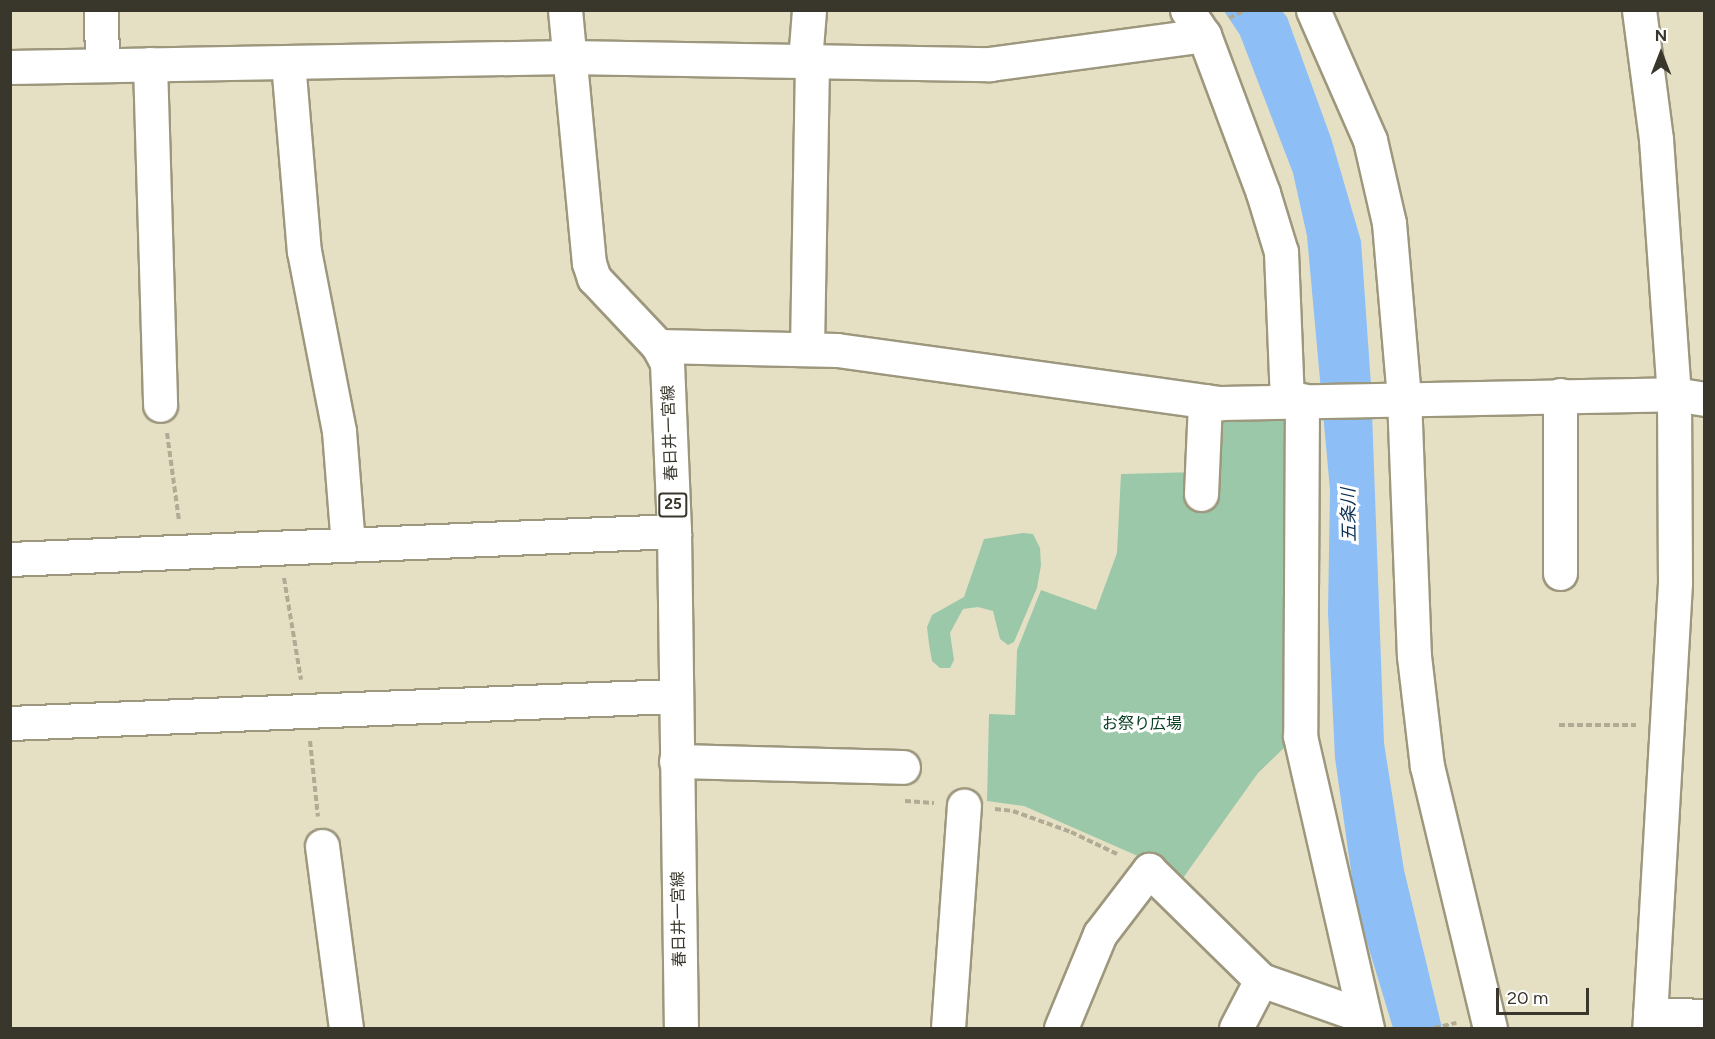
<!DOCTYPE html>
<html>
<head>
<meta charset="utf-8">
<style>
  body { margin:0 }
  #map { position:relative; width:1715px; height:1039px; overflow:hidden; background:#e5e0c4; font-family:Figtree,"Noto Sans JP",sans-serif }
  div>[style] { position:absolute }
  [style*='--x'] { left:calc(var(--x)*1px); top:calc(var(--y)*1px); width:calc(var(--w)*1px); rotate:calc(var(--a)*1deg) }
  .green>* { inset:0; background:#9ac8a9 }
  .water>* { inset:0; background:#8ebef6 }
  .path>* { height:4px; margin-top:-2px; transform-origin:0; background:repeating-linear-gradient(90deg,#afab94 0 6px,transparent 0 9px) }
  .roads { filter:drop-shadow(2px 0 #9c977d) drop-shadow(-2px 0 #9c977d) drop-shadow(0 2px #9c977d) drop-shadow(0 -2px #9c977d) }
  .minor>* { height:33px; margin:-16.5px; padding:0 16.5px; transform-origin:16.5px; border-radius:16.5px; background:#fff }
  .major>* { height:33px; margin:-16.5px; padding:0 16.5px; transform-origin:16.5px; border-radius:16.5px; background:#fff }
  span { translate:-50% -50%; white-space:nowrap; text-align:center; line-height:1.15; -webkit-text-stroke:6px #fff; paint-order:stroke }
  .shield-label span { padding:2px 4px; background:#fff; border:2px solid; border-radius:4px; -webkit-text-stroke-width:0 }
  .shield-label { font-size:15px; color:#39372c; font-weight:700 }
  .street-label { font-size:16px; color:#39372c }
  .park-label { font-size:16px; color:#084023 }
  .water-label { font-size:18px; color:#0d2f52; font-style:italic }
  .frame { position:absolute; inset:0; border:12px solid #39372c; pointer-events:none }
  .north { position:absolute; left:1631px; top:24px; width:60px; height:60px; -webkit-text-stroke:4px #fff; paint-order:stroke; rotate:0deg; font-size:16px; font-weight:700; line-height:24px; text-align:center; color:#39372c }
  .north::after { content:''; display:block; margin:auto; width:21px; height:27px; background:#39372c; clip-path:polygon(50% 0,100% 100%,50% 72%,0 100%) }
  .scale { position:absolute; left:1496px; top:988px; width:93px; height:27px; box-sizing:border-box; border:3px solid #39372c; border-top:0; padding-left:8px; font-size:18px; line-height:21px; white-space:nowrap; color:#39372c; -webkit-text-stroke:4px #fff; paint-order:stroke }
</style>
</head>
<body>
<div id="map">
  <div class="green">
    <div style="clip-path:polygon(1285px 411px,1290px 742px,1258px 773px,1178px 885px,1156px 864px,1024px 806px,987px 801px,989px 714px,1015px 715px,1017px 650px,1041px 590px,1096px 610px,1117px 553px,1121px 474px,1198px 472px,1220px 412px)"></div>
    <div style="clip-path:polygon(1023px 533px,1033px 534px,1040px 548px,1041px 565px,1037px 588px,1014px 642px,1008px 645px,1000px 639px,993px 611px,978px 607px,963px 609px,950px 633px,954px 660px,950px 668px,940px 668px,932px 661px,929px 644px,927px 627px,932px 615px,964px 597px,984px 539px)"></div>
  </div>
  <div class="water">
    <div style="clip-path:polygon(1224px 11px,1282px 11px,1287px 17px,1331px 138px,1361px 241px,1371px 385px,1384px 743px,1404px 870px,1442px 1028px,1393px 1028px,1356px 906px,1335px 758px,1328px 613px,1330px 490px,1307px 236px,1293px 173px,1240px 35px)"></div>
  </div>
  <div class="path">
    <div style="--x:1229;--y:18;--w:19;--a:-25"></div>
    <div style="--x:167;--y:433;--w:89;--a:82.2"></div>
    <div style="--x:284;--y:578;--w:103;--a:80.5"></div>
    <div style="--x:1559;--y:725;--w:77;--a:0"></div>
    <div style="--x:310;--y:741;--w:76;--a:84"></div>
    <div style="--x:905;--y:801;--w:29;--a:4"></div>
    <div style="--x:995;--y:809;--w:18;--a:6"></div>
    <div style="--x:1013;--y:811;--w:62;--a:19.9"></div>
    <div style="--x:1071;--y:832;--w:53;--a:25.6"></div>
    <div style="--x:1434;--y:1028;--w:23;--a:-13"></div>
  </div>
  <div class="roads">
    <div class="minor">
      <div style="--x:101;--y:10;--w:55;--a:89"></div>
      <div style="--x:1187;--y:10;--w:30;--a:56"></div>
      <div style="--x:1204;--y:35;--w:169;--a:69.5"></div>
      <div style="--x:1263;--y:193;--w:62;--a:73"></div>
      <div style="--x:1281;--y:252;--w:148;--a:87.7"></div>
      <div style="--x:1313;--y:10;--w:142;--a:66.3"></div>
      <div style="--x:1370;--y:140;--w:85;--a:77.1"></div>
      <div style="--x:1389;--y:223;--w:175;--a:85.1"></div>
      <div style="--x:1404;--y:397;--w:259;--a:87.8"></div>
      <div style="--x:1414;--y:656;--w:111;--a:83.3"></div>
      <div style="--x:1427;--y:766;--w:269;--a:76.5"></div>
      <div style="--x:1639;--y:10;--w:130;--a:82.5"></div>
      <div style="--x:1656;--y:139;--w:256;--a:86"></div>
      <div style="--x:1674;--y:394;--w:189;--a:89.7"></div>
      <div style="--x:1675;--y:583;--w:446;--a:93.3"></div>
      <div style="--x:805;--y:61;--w:51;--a:-85.5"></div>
      <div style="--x:288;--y:62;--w:190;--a:85.2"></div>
      <div style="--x:304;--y:251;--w:183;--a:79"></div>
      <div style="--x:339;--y:431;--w:114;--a:85.5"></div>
      <div style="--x:150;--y:64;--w:341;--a:88.3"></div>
      <div style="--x:10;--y:67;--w:558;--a:-1.03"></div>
      <div style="--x:568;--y:57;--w:422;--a:1"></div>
      <div style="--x:990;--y:64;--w:216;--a:-7.7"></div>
      <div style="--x:658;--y:346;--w:179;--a:1.3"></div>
      <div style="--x:837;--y:350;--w:388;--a:7.9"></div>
      <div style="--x:1221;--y:403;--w:453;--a:-1.1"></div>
      <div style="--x:1674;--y:394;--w:30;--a:9"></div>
      <div style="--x:807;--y:349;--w:288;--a:-89"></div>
      <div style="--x:1302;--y:400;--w:336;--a:90.3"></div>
      <div style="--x:1300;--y:736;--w:300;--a:77.1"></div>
      <div style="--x:1201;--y:494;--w:93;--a:-87.5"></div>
      <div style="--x:10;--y:559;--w:665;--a:-2.41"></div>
      <div style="--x:1560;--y:573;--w:178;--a:-90"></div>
      <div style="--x:10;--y:723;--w:666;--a:-2.33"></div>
      <div style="--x:676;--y:761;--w:227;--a:1.5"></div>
      <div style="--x:322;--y:846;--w:184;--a:82.5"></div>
      <div style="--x:1650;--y:1014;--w:54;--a:2.1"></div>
      <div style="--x:948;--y:1028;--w:223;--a:-85.9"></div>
      <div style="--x:1061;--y:1028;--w:102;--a:-67.5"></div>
      <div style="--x:1100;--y:934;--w:81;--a:-52.6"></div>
      <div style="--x:1149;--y:870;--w:157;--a:44.5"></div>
      <div style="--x:1261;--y:980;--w:108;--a:19.4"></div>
      <div style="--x:1236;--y:1028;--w:54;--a:-62.5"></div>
    </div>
    <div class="major">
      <div style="--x:565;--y:10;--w:254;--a:84.6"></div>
      <div style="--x:589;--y:263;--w:16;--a:72"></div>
      <div style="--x:594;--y:278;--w:93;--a:46.7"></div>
      <div style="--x:658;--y:346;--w:19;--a:62"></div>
      <div style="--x:667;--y:363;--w:168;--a:87.6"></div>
      <div style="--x:674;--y:531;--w:497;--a:89.2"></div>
    </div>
  </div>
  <div class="shield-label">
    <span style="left:673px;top:505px">25</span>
  </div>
  <div class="street-label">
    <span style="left:670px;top:433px;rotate:-92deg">春日井一宮線</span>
    <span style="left:679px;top:919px;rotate:-91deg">春日井一宮線</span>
  </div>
  <div class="park-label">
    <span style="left:1142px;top:724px">お祭り広場</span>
  </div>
  <div class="water-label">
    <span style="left:1349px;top:515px;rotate:-91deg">五条川</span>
  </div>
  <div class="frame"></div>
  <div class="north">N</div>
  <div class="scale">20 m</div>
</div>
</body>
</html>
